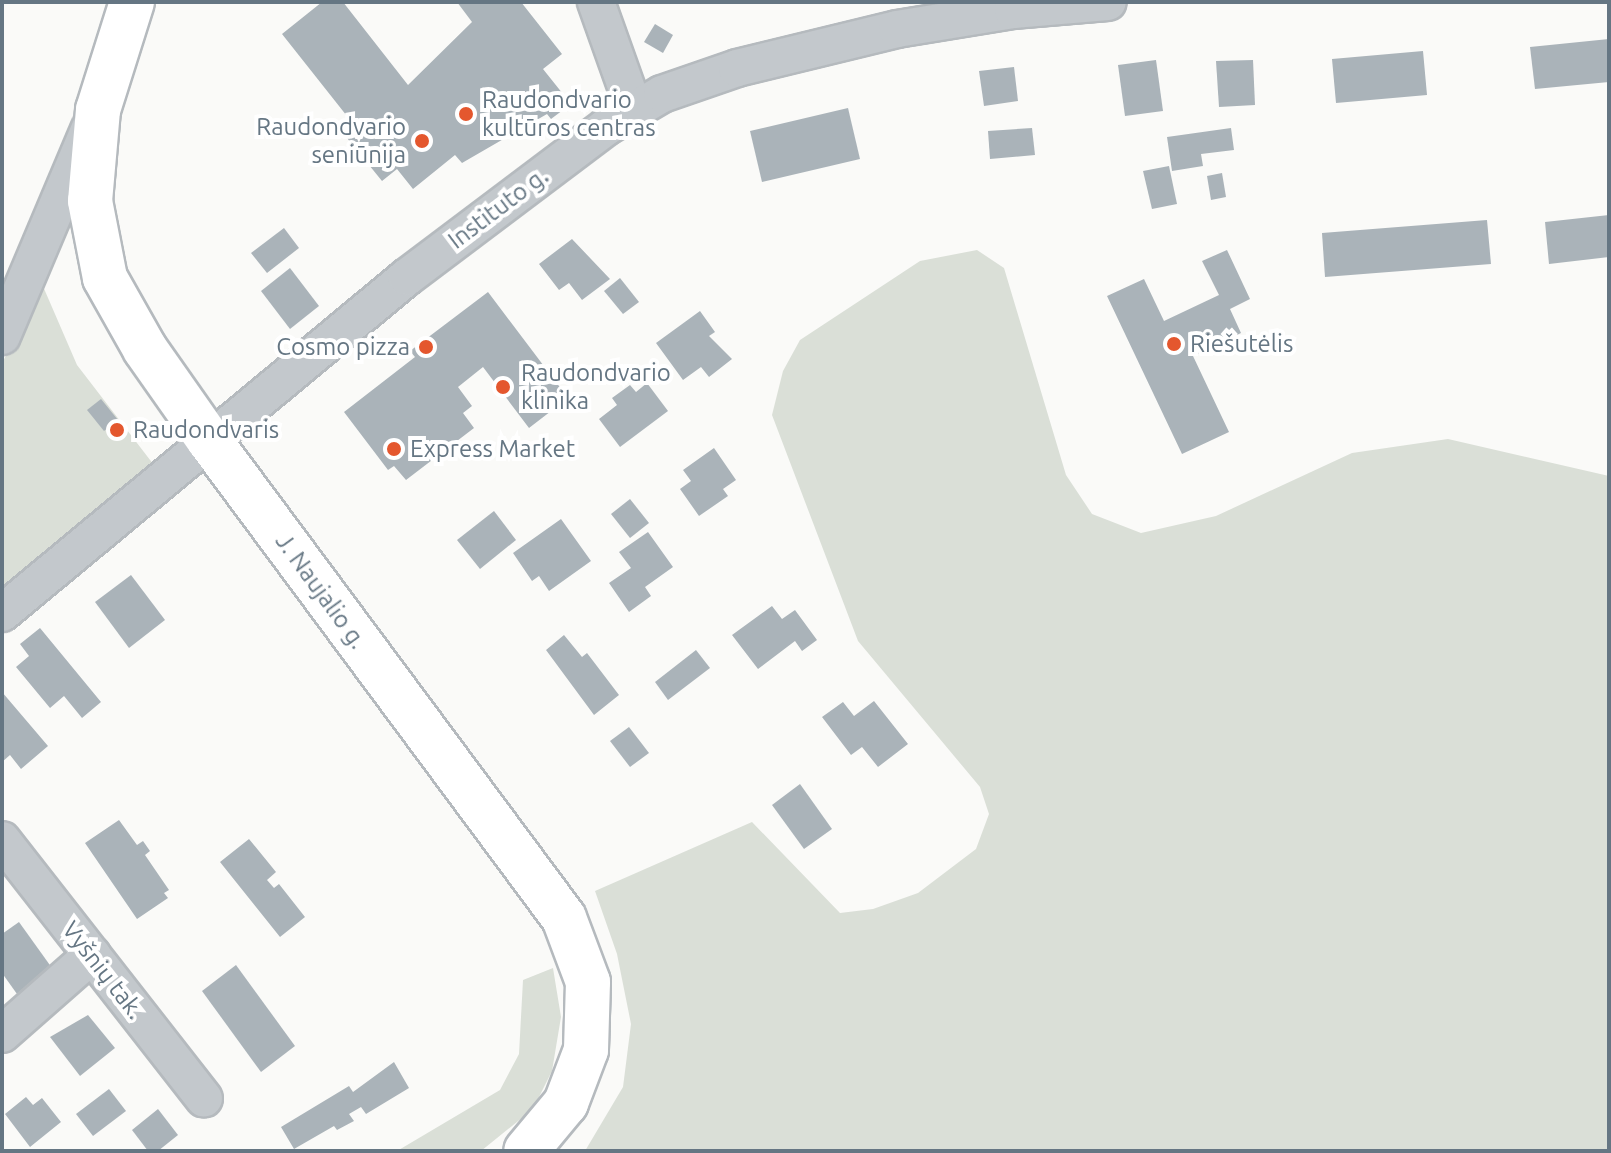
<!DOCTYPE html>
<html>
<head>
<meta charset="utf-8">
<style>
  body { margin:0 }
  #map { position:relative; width:1611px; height:1153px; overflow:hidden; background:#fafaf8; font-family:Ubuntu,sans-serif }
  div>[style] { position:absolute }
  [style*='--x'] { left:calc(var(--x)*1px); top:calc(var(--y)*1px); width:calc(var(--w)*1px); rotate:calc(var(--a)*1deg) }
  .green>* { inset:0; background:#dadfd7 }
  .building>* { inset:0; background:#aab3b9 }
  .roads { filter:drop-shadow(2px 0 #b5babe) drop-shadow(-2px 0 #b5babe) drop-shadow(0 2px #b5babe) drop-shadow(0 -2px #b5babe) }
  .minor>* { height:36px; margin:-18px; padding:0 18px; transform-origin:18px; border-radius:18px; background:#c3c8cc }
  .major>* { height:44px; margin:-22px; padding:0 22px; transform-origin:22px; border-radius:22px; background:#fff }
  .dots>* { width:22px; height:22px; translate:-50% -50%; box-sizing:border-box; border:4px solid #fff; border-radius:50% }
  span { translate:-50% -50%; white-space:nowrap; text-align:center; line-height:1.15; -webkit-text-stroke:8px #fff; paint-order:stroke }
  .poi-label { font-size:24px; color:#657683 }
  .left { translate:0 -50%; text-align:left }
  .right { translate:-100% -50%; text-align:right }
  .street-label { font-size:24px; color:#657683 }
  .frame { position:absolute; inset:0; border:4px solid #657683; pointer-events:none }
</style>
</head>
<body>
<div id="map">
  <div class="green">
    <div style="clip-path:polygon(977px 250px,1004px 268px,1066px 475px,1092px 514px,1141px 533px,1216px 516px,1352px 453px,1448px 439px,1609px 476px,1609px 1151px,585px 1151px,623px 1087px,631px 1024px,617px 954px,595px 891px,752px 822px,840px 913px,873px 909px,918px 893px,976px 849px,989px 814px,980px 787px,858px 641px,772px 415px,783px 371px,800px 340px,920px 261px)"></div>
    <div style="clip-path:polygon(37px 283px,42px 284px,77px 365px,157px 469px,2px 598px,2px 364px)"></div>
    <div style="clip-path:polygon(553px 968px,561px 1017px,552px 1071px,533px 1109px,481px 1151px,397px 1151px,500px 1090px,519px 1054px,523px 980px)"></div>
  </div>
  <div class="building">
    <div style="clip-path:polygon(322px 2px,343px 2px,408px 85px,472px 22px,457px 2px,521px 2px,562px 54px,543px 69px,571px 104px,551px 119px,547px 114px,462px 163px,455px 155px,413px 189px,397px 169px,382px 181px,347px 138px,358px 130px,282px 34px)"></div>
    <div style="clip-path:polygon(655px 24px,673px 35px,663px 53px,644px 42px)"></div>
    <div style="clip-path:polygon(1609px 39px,1609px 82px,1535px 89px,1530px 47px)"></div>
    <div style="clip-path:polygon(1423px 51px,1427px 95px,1336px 103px,1332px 59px)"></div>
    <div style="clip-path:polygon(1156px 60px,1163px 111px,1125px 116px,1118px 65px)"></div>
    <div style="clip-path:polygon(1253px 60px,1255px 105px,1219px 107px,1216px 61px)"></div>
    <div style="clip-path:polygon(1014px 67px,1018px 101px,984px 106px,979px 71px)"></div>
    <div style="clip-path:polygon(848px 108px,860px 159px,762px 182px,750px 131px)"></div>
    <div style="clip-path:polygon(1032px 128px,1035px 155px,990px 159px,988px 131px)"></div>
    <div style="clip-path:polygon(1231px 128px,1234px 150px,1201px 154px,1203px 166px,1172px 171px,1167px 137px)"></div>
    <div style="clip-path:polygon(1169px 166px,1177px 204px,1152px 209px,1143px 171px)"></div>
    <div style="clip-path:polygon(1222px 173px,1226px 197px,1211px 200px,1207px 176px)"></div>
    <div style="clip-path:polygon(1609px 215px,1609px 257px,1549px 264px,1545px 222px)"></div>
    <div style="clip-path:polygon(1487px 220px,1491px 264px,1325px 277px,1322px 233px)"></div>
    <div style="clip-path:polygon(284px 228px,299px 248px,267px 273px,251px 253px)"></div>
    <div style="clip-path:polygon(572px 239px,610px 279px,582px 300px,569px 283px,559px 290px,539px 264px)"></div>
    <div style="clip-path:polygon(1227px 250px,1250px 299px,1230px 309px,1241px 333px,1193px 356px,1229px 432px,1182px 454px,1107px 296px,1144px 279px,1164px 321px,1219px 295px,1202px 261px)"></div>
    <div style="clip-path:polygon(290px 268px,319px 306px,290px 329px,261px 291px)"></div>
    <div style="clip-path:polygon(620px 278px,639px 302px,623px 314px,604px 291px)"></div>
    <div style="clip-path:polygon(488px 292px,568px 398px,529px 428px,483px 367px,458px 387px,472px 406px,463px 413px,474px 428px,406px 480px,394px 466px,388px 470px,344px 412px,415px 357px,410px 351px)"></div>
    <div style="clip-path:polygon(700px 311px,715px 332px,709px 336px,732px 359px,709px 377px,701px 367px,683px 380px,656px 343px)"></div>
    <div style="clip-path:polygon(647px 383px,668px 411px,620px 447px,599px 419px,617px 405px,612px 398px,630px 385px,636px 392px)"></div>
    <div style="clip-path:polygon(101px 399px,118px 420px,104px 431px,87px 410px)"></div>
    <div style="clip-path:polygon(714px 448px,736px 480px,723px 489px,728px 496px,699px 516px,680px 489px,691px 481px,683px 470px)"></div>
    <div style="clip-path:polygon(630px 499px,649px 523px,630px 538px,611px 514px)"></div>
    <div style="clip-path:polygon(494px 511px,516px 540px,480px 569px,457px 540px)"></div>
    <div style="clip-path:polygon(561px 519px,591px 561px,549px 591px,539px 576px,532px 581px,513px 553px)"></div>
    <div style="clip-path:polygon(648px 532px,673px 567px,645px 587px,651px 596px,629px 612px,609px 583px,631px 568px,619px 552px)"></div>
    <div style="clip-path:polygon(131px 575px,165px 620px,129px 648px,95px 602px)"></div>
    <div style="clip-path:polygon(772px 606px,782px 619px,795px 610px,817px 640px,802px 651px,795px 641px,758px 669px,732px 635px)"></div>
    <div style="clip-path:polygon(40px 628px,101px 702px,82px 718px,64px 696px,50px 708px,16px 667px,29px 656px,20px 644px)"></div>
    <div style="clip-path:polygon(564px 635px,582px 657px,587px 653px,619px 695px,594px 715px,546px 650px)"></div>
    <div style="clip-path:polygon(696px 650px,710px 668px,668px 700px,655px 682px)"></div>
    <div style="clip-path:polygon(2px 692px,48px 746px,21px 769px,10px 755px,2px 762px)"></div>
    <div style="clip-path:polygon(874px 701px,908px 744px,878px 767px,862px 747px,851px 755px,822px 717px,843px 702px,854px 716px)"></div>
    <div style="clip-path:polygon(629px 727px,649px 753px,630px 767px,610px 741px)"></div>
    <div style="clip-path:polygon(800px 784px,832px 829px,804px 849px,772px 805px)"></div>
    <div style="clip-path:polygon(119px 820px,137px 845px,143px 841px,150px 851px,145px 855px,169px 890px,164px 893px,168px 898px,137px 919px,85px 843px)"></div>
    <div style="clip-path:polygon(249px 839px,276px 872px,267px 880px,274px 888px,279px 884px,305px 917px,280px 937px,220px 862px)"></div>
    <div style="clip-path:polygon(19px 922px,57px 975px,22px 1001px,2px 973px,2px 934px)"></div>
    <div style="clip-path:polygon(236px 965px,295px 1046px,261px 1072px,202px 991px)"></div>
    <div style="clip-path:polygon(88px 1015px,115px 1048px,80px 1076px,50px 1037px)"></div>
    <div style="clip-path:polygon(394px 1062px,409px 1088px,366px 1114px,361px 1107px,349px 1114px,354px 1121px,337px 1130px,334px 1126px,294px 1149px,281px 1127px,349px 1086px,353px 1092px)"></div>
    <div style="clip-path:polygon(109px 1089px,126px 1111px,93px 1136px,76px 1114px)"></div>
    <div style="clip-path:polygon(26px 1097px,33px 1105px,42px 1098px,61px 1122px,30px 1147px,5px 1114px)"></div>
    <div style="clip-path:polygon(158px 1109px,178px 1135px,158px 1151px,148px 1151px,132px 1130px)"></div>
  </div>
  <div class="roads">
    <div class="minor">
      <div style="--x:596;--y:2;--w:114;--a:70.4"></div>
      <div style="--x:2;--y:336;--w:224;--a:-67.1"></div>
      <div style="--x:2;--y:613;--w:526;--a:-39.68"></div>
      <div style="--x:407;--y:277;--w:249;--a:-37"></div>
      <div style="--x:606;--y:127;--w:65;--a:-30.5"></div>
      <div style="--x:662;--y:94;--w:79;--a:-19.1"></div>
      <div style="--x:737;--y:68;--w:165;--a:-13.7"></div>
      <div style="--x:897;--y:29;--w:118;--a:-9.3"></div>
      <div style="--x:1013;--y:10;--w:95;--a:-4.8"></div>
      <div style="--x:2;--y:840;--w:328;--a:52"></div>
      <div style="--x:2;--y:1034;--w:120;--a:-41.3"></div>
    </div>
    <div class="major">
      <div style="--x:132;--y:2;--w:113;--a:107.5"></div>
      <div style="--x:98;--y:110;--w:91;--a:95"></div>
      <div style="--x:90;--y:201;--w:78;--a:79"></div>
      <div style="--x:105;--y:278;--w:81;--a:60.6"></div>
      <div style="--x:145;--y:349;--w:111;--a:54.9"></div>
      <div style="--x:209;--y:440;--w:595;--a:53.4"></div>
      <div style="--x:564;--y:918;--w:68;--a:69.4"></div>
      <div style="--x:588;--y:982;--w:68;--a:91.7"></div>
      <div style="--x:586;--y:1050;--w:57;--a:110.7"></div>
      <div style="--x:566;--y:1103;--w:62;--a:129.8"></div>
    </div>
  </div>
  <div class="dots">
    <div style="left:466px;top:114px;background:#e4572e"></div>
    <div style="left:422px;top:141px;background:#e4572e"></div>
    <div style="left:1174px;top:344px;background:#e4572e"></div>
    <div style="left:426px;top:347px;background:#e4572e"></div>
    <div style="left:503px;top:387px;background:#e4572e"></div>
    <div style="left:117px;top:430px;background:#e4572e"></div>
    <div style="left:394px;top:449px;background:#e4572e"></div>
  </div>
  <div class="poi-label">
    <span class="left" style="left:482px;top:114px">Raudondvario<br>kultūros centras</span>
    <span class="right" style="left:406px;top:141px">Raudondvario<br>seniūnija</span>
    <span class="left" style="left:1190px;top:344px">Riešutėlis</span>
    <span class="right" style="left:410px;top:347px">Cosmo pizza</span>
    <span class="left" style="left:521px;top:387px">Raudondvario<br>klinika</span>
    <span class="left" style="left:133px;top:430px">Raudondvaris</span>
    <span class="left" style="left:410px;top:449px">Express Market</span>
  </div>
  <div class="street-label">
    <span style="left:498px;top:208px;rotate:-37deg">Instituto g.</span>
    <span style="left:321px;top:591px;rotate:54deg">J. Naujalio g.</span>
    <span style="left:103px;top:970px;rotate:52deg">Vyšnių tak.</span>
  </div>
  <div class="frame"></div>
</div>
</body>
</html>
